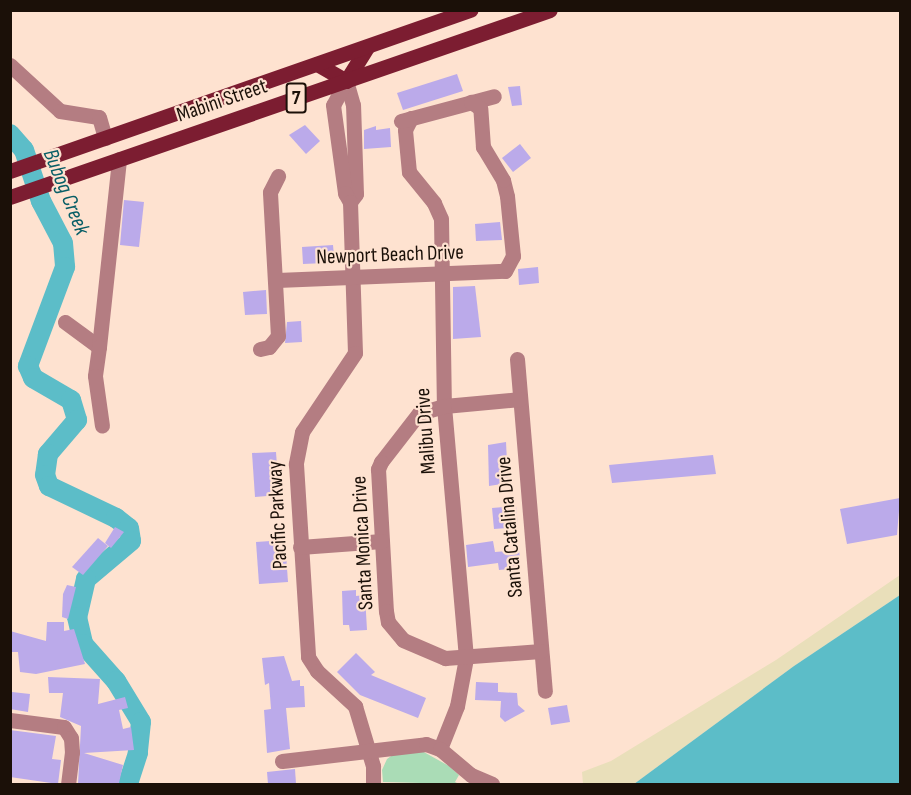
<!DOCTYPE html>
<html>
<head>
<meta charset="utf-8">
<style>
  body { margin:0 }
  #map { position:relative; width:911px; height:795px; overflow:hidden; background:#fee2d0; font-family:"Sofia Sans Condensed",sans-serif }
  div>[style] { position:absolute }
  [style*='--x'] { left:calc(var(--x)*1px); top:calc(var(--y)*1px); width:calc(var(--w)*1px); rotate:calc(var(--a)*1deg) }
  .green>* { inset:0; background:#aadcb6 }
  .sand>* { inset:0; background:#e9dfba }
  .water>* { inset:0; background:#5cbdc8 }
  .river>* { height:20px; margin:-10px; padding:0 10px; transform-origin:10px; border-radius:10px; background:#5cbdc8 }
  .building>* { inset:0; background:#bbaaea }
  .minor>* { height:15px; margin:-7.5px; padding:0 7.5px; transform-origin:7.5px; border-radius:7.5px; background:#b47d82 }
  .major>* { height:15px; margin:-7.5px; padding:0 7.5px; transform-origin:7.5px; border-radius:7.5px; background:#7c1d31 }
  span { translate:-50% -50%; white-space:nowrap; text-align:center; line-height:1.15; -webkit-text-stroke:4.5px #fee2d0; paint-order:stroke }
  .shield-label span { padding:2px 4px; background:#fee2d0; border:2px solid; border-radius:4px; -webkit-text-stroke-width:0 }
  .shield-label { font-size:20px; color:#1b1008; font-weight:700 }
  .street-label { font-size:21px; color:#1b1008 }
  .water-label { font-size:22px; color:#085e66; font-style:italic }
  .frame { position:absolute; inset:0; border:12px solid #1b1008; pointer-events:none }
</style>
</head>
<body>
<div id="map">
  <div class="green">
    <div style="clip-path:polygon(422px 751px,449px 766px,459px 775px,455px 782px,459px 784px,383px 782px,382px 770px,387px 759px,394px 754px)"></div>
  </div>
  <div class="sand">
    <div style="clip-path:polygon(900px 575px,900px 595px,794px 666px,634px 784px,583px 784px,582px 772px,611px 761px,776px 660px)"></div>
  </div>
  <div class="water">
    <div style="clip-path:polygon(900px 595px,900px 784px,634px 784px,794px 666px)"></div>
  </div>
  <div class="river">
    <div style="--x:10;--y:134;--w:21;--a:49"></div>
    <div style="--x:24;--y:150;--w:54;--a:71.6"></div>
    <div style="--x:41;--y:201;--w:47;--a:62.4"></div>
    <div style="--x:63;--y:243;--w:24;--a:85"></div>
    <div style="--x:65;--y:267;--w:106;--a:110.5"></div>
    <div style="--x:28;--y:366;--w:13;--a:67"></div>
    <div style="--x:33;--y:378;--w:44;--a:30.1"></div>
    <div style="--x:71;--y:400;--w:21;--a:73"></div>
    <div style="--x:77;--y:420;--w:45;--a:130.5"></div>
    <div style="--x:48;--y:454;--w:21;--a:98"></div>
    <div style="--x:45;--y:475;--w:12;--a:70"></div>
    <div style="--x:49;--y:486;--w:74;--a:25.5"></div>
    <div style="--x:116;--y:518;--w:16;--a:38"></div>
    <div style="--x:129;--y:528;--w:13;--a:81"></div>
    <div style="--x:131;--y:541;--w:59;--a:139.8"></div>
    <div style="--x:86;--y:579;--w:39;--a:103"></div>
    <div style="--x:77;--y:617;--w:28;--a:77"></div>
    <div style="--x:83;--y:644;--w:50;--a:48.3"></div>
    <div style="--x:116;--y:681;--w:48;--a:58.6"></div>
    <div style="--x:141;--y:722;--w:31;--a:96"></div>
    <div style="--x:138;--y:753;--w:33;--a:108"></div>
  </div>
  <div class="building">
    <div style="clip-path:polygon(457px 74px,463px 91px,403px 110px,397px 93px)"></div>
    <div style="clip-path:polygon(520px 86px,522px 105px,512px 106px,508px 87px)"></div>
    <div style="clip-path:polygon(305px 125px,320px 141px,306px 154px,289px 135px)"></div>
    <div style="clip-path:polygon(376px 126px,376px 130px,390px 128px,391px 147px,364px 149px,364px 130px)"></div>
    <div style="clip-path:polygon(520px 144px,531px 158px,513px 172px,502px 158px)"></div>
    <div style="clip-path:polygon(124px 200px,144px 202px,139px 247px,120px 245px)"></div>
    <div style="clip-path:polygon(500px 222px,502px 240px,476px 241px,475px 224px)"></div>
    <div style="clip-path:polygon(333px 245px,334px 256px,325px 257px,325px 263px,303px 264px,302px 247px)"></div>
    <div style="clip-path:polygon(538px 267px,539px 283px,519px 285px,518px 269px)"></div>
    <div style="clip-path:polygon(475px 286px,481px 337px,453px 339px,453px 287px)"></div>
    <div style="clip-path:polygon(266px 290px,267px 314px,245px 315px,243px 292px)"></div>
    <div style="clip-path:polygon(301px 321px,302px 342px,285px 343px,287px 322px)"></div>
    <div style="clip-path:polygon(506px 442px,508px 483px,489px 486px,488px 445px)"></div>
    <div style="clip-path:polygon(276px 452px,279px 495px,255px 497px,252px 453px)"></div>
    <div style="clip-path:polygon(713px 455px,716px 474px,612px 483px,609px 465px)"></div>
    <div style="clip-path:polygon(900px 498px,897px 535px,847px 544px,840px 509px)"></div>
    <div style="clip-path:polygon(516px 506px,518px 527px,494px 529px,492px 508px)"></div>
    <div style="clip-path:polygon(115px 527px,124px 532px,111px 548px,105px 543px)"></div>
    <div style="clip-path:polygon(98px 538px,108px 546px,83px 575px,72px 567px)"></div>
    <div style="clip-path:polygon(285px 540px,288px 582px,259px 584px,256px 542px)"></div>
    <div style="clip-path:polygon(493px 541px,495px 552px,519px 550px,521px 568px,499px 570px,498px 563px,468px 567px,466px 545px)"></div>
    <div style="clip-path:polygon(67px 585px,76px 587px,68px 619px,62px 617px,63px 594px)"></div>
    <div style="clip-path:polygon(356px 590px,356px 596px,365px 595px,367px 630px,350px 631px,349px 625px,343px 625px,342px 591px)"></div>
    <div style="clip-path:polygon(47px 622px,64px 622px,64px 631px,74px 629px,85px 664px,36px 674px,20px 672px,18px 652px,10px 652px,10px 631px,46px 641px)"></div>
    <div style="clip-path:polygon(356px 653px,375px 672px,371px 675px,426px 698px,418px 718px,360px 695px,337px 672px)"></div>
    <div style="clip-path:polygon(284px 656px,292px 681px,300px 680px,300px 686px,304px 686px,305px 707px,286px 708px,290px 749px,267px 753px,264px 710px,271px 709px,269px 683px,265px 685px,262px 658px)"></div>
    <div style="clip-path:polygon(48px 677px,100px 679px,98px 704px,125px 697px,128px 708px,119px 710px,123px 729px,131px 727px,134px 750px,84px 753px,123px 765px,119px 783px,78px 784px,81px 726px,60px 717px,63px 693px,49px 693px)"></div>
    <div style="clip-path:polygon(476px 682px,498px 683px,498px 692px,517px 693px,518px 705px,525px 711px,505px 722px,500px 717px,501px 701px,475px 700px)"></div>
    <div style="clip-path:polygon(12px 692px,30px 694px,28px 712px,10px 709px)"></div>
    <div style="clip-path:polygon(567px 705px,570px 722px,551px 725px,548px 708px)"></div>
    <div style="clip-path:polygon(10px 730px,56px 736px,52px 759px,61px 760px,58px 784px,10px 777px)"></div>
    <div style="clip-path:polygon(295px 769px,296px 784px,268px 784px,267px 772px)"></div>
  </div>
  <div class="minor">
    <div style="--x:10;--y:65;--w:68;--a:42.6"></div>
    <div style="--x:60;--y:111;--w:39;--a:9"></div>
    <div style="--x:99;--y:117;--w:22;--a:74"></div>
    <div style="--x:411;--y:118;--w:13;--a:117"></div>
    <div style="--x:405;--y:130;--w:42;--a:84.6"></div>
    <div style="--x:409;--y:172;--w:40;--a:51"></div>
    <div style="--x:434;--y:203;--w:17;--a:66"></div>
    <div style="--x:441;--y:219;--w:187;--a:89.1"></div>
    <div style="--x:444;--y:406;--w:253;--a:85"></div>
    <div style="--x:466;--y:658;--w:49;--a:100.6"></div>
    <div style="--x:457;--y:706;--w:46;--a:111.6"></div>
    <div style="--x:401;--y:121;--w:96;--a:-15"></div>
    <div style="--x:350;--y:202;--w:10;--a:-53"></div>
    <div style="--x:356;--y:194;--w:89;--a:-91.9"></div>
    <div style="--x:353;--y:105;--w:25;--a:-106"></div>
    <div style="--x:346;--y:81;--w:27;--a:118"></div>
    <div style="--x:333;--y:105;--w:89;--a:82.2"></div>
    <div style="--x:345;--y:193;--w:10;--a:61"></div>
    <div style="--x:350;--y:202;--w:151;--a:88.1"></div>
    <div style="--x:355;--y:353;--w:95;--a:123.9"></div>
    <div style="--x:302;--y:432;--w:33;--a:101"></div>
    <div style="--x:296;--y:464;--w:193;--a:86.4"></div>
    <div style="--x:308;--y:657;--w:17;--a:57"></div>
    <div style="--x:317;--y:671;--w:52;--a:42.6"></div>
    <div style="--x:355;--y:706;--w:63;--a:73.3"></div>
    <div style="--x:373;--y:766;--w:18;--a:90"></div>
    <div style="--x:277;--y:280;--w:228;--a:-2.3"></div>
    <div style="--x:505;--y:271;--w:17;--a:-62"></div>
    <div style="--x:513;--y:256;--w:60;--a:-95.7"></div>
    <div style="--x:507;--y:196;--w:16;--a:-104"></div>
    <div style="--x:503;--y:180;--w:39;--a:-121"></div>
    <div style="--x:483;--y:147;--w:39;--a:-94"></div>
    <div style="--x:480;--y:108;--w:11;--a:-146"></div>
    <div style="--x:65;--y:322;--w:42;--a:36.3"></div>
    <div style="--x:99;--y:347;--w:189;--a:-83.9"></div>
    <div style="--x:99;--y:347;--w:29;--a:98"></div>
    <div style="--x:95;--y:376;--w:50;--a:82"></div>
    <div style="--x:260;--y:349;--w:9;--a:-13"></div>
    <div style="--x:269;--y:347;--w:14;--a:-51"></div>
    <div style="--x:278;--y:336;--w:144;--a:-93.2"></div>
    <div style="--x:270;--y:192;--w:18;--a:-63"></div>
    <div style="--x:517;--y:359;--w:333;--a:85.2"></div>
    <div style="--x:520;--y:399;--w:76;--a:174.7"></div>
    <div style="--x:444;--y:406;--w:26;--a:164"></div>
    <div style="--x:419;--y:413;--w:62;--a:127.8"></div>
    <div style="--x:381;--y:462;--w:8;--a:113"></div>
    <div style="--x:378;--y:469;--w:142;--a:86.8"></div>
    <div style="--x:386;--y:611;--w:11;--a:80"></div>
    <div style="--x:388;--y:622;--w:23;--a:50"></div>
    <div style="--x:403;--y:640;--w:46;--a:23.2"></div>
    <div style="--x:445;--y:658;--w:96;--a:-4.2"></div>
    <div style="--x:300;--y:547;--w:82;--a:-4.2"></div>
    <div style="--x:10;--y:720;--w:54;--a:7.4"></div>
    <div style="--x:64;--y:727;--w:13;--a:58"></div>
    <div style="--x:71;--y:738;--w:14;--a:86"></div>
    <div style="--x:72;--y:752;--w:32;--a:97"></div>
    <div style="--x:282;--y:761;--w:145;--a:-6.7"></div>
    <div style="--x:426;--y:744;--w:15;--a:20"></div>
    <div style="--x:440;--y:749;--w:40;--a:40"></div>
    <div style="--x:471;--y:775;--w:23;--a:23"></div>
  </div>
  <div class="major">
    <div style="--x:317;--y:64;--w:34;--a:30"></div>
    <div style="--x:346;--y:81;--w:40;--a:-58"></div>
    <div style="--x:10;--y:171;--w:488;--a:-19.3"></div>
    <div style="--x:10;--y:197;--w:571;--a:-19.1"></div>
  </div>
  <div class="shield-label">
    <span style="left:296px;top:98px">7</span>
  </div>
  <div class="street-label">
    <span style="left:222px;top:101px;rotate:-19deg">Mabini Street</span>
    <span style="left:390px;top:255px;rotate:-2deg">Newport Beach Drive</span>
    <span style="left:426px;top:431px;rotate:-94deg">Malibu Drive</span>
    <span style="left:278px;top:515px;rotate:-93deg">Pacific Parkway</span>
    <span style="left:510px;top:527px;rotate:-95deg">Santa Catalina Drive</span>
    <span style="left:363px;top:543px;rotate:-93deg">Santa Monica Drive</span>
  </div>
  <div class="water-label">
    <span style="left:66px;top:192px;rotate:68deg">Bubog Creek</span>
  </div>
  <div class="frame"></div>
</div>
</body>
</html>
